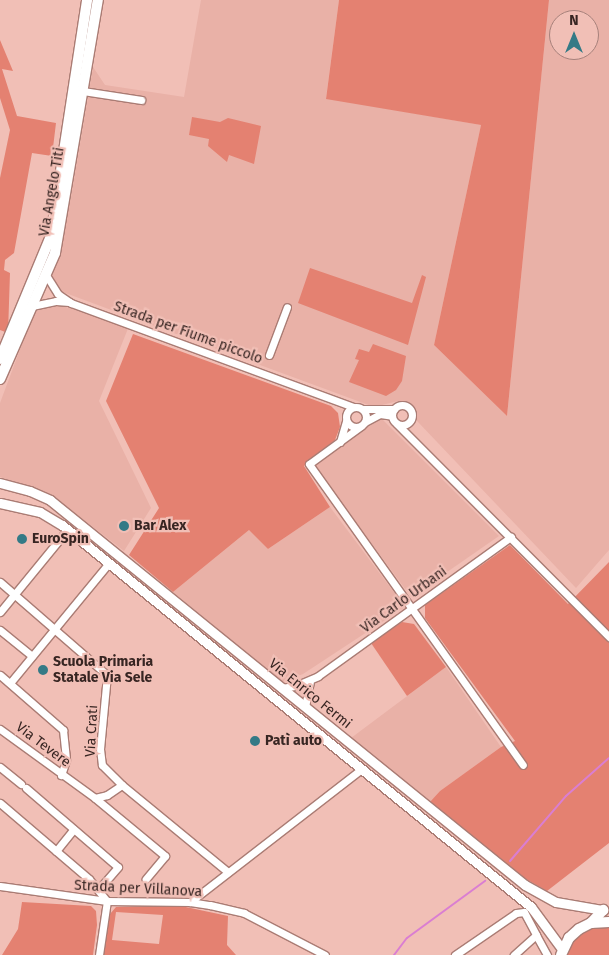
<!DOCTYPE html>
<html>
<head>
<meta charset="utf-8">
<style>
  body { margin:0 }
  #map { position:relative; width:609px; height:955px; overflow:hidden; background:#f1bfb6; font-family:"Fira Sans",sans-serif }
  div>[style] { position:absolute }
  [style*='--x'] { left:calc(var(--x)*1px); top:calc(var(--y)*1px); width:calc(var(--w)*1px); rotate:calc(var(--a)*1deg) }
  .built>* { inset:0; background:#e9b1a7 }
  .green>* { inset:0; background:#e48171 }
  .stream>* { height:2px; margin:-1px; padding:0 1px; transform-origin:1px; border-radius:1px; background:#da7ed2 }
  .roads { filter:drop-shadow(1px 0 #aa7c74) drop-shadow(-1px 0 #aa7c74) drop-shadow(0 1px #aa7c74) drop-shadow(0 -1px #aa7c74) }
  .minor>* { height:7px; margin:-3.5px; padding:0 3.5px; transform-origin:3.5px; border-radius:3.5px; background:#fff }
  .minor>.ring { margin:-3.5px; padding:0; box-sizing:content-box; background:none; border:7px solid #fff; border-radius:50% }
  .tertiary>* { height:9px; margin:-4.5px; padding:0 4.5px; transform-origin:4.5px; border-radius:4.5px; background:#fff }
  .secondary>* { height:10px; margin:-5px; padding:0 5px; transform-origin:5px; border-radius:5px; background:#fff }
  .dots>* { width:14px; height:14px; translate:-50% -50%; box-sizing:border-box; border:2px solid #f1bfb6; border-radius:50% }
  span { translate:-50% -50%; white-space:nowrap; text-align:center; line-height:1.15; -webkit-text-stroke:4.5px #f1bfb6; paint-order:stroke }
  .street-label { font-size:14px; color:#372522 }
  .poi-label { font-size:14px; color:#372522; font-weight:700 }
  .left { translate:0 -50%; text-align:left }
  .north { position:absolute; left:549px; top:10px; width:50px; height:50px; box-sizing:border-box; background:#f1bfb6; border:1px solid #a7817b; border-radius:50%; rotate:0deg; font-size:14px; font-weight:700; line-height:20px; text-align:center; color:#372522 }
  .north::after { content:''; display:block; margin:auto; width:18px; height:22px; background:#347a86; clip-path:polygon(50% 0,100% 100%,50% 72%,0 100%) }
</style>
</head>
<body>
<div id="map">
  <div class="built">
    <div style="clip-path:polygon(evenodd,201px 0,339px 0,326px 98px,481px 125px,434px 345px,507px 416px,549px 0,609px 0,609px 550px,576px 588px,398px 401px,374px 407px,60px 291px,52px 275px,71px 197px,93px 67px,105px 85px,184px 97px,201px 0,559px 20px,589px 20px,589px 50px,559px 50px,559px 20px)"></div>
    <div style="clip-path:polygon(56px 304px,129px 326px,99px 401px,151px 508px,124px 551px,53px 496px,0 477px,0 403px,34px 312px)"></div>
    <div style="clip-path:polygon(381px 418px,499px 536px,411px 597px,314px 465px)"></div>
    <div style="clip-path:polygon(330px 507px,405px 607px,303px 674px,282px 682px,173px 592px,249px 530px,268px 549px)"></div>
    <div style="clip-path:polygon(446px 667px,501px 747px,440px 791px,429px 803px,351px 738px)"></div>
  </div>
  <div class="green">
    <div style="clip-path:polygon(339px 0,549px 0,507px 416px,434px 345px,481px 125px,326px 99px)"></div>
    <div style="clip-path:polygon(0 40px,13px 71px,2px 69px,17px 116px,56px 123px,52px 156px,32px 153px,14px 253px,5px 260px,4px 270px,10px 273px,8px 333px,0 330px,0 178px,10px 130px,0 98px)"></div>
    <div style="clip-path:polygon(192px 117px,220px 122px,228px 118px,261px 126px,254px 164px,229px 155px,227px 162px,208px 146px,209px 139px,189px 135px)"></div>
    <div style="clip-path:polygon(310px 268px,412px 303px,422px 275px,426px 277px,408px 345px,298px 303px)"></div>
    <div style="clip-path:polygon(133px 334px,331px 406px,338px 413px,340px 427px,335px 440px,304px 466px,330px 507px,268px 549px,249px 530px,173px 592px,129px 555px,159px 508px,106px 401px)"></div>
    <div style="clip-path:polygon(373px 344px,406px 356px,402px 381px,396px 390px,386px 396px,349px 382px,359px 360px,355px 359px,359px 349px,369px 352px)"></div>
    <div style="clip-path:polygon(510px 545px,568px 604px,609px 562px,609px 843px,547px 891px,517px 874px,429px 803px,440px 791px,501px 747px,515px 741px,425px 618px,425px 605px)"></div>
    <div style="clip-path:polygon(402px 622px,414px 624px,446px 667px,407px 696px,371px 643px)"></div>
    <div style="clip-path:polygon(22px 902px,91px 906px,96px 911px,97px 925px,93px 955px,2px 955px,18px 929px)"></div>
    <div style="clip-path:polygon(evenodd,181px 906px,228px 916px,227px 945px,236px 955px,103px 955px,110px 914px,116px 907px,181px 906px,116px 912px,163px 915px,159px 944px,112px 940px,116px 912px)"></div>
    <div style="clip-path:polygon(592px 928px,609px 928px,609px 955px,566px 955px,573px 940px)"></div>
  </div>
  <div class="stream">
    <div style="--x:510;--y:861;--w:86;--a:-49.3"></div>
    <div style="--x:566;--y:796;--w:57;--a:-41.5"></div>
    <div style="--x:394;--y:955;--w:21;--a:-53"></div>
    <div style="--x:407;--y:938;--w:97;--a:-36.2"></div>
  </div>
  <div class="roads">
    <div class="minor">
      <div style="--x:83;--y:91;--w:59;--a:8.8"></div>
      <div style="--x:46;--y:275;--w:22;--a:58"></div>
      <div style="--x:58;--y:294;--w:16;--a:35"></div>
      <div style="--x:71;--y:303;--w:301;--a:20.2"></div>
      <div style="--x:32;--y:306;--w:25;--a:-12"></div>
      <div style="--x:56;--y:301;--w:13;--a:4"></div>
      <div style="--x:269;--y:355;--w:51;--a:-69.4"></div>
      <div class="ring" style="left:392px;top:405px;width:13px;height:13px"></div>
      <div class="ring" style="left:346px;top:407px;width:13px;height:13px"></div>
      <div style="--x:363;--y:409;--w:31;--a:0"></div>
      <div style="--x:365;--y:422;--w:17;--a:-28"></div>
      <div style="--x:380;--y:414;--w:12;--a:9"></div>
      <div style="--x:397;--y:424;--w:301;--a:45.1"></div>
      <div style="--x:361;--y:426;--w:64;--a:143.8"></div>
      <div style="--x:309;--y:464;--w:369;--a:54.6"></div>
      <div style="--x:340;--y:442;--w:22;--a:-74"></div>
      <div style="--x:0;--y:582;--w:142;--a:41"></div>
      <div style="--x:107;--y:675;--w:74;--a:95.4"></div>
      <div style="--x:100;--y:749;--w:16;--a:83"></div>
      <div style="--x:102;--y:765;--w:28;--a:45"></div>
      <div style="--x:122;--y:785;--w:137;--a:39.4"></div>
      <div style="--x:0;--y:612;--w:107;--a:-50.7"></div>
      <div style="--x:0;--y:630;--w:41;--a:39.1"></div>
      <div style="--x:0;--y:675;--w:84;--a:41.1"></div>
      <div style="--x:63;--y:730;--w:30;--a:84"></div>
      <div style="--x:66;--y:760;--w:16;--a:108"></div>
      <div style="--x:10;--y:683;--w:156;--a:-50.5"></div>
      <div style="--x:281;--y:688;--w:14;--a:-8"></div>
      <div style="--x:295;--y:686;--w:25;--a:-23"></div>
      <div style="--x:318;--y:676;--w:238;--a:-35.8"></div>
      <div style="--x:305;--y:707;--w:25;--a:-79"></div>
      <div style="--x:0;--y:729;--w:117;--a:36"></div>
      <div style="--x:95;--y:798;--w:12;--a:-14"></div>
      <div style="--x:107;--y:795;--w:18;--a:-34"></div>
      <div style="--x:0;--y:767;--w:27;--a:39"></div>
      <div style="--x:26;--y:788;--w:121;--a:40.7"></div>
      <div style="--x:118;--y:867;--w:30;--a:131"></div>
      <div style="--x:95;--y:798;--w:91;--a:39.6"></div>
      <div style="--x:165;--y:856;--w:30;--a:130"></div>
      <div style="--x:0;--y:803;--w:117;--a:40.5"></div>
      <div style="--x:89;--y:879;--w:28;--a:51"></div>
      <div style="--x:56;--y:851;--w:28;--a:-51"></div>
      <div style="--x:0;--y:886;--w:108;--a:8"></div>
      <div style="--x:107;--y:901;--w:83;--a:0.7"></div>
      <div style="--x:190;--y:902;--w:20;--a:9"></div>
      <div style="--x:210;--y:905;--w:35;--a:13"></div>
      <div style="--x:244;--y:913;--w:91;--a:27.4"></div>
      <div style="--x:190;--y:902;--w:215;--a:-37.8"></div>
      <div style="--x:536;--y:935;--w:23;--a:61"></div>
      <div style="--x:99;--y:955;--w:55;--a:-81.6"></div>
      <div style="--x:455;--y:955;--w:74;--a:-34.5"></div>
      <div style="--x:516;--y:913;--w:8;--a:-7"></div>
      <div style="--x:524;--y:912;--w:26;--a:62"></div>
      <div style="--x:536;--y:935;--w:30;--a:138"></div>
    </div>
    <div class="tertiary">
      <div style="--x:0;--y:483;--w:31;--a:15"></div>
      <div style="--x:30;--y:491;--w:22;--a:24"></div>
      <div style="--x:50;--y:500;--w:611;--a:39.03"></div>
      <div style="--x:525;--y:885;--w:35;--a:29"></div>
      <div style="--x:556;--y:902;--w:48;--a:9.7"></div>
      <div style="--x:0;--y:503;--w:41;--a:12.7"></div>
      <div style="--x:40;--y:512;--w:26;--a:31"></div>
      <div style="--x:62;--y:525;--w:605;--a:39.16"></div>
      <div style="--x:531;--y:907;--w:52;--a:53.6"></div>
    </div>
    <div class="secondary">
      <div style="--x:0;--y:359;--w:133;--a:-67.5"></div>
      <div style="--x:51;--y:236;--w:239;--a:-81.3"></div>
      <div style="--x:0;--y:379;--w:137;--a:-66.4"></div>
      <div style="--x:55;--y:253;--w:257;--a:-80.4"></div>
      <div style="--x:591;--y:923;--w:18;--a:-47"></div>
      <div style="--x:561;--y:955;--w:19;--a:-65"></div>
      <div style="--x:569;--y:938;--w:13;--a:-42"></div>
      <div style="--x:579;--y:929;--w:13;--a:-27"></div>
      <div style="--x:591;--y:923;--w:18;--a:-3"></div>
    </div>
  </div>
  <div class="dots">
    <div style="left:124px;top:526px;background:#347a86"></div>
    <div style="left:22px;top:539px;background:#347a86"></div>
    <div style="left:43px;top:670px;background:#347a86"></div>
    <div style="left:255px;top:741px;background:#347a86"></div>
  </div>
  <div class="street-label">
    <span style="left:52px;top:192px;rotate:-80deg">Via Angelo Titi</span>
    <span style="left:188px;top:333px;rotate:20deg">Strada per Fiume piccolo</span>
    <span style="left:404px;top:600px;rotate:-36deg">Via Carlo Urbani</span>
    <span style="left:310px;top:694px;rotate:39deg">Via Enrico Fermi</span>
    <span style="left:92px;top:731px;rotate:-87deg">Via Crati</span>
    <span style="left:43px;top:745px;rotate:37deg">Via Tevere</span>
    <span style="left:138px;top:889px;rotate:3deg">Strada per Villanova</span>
  </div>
  <div class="poi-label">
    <span class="left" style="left:134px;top:526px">Bar Alex</span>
    <span class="left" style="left:32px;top:539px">EuroSpin</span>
    <span class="left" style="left:53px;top:670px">Scuola Primaria<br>Statale Via Sele</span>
    <span class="left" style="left:265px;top:741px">Patì auto</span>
  </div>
  <div class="north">N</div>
</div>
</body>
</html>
